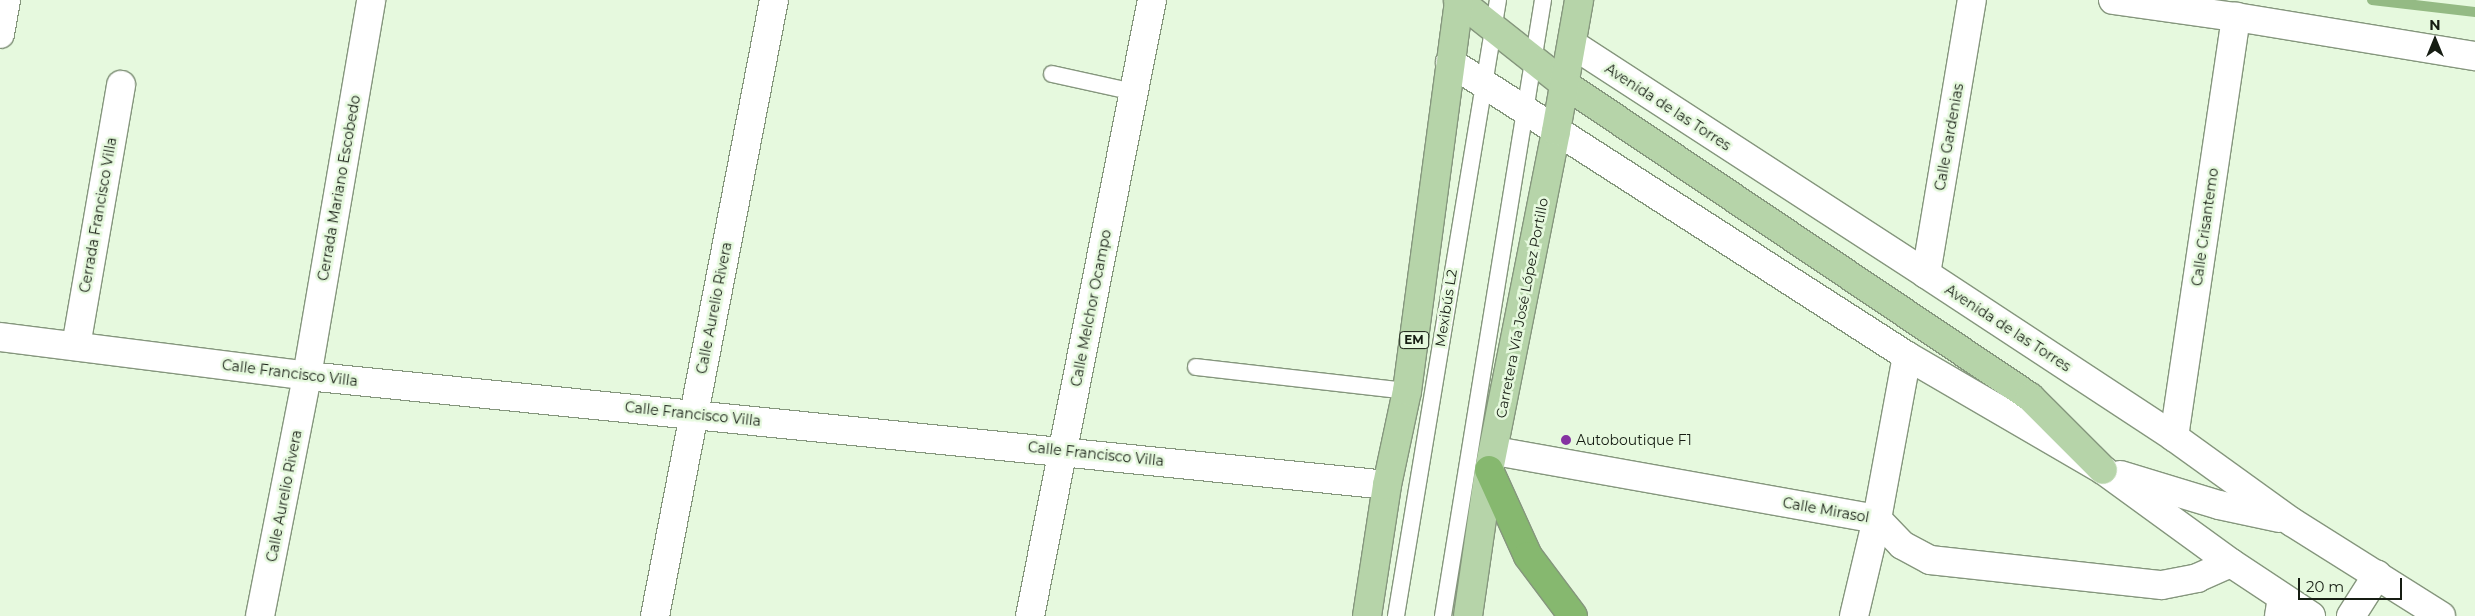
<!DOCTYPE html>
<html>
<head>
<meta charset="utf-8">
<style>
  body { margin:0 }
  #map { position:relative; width:2475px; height:616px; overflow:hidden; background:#e6f9de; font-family:Montserrat,sans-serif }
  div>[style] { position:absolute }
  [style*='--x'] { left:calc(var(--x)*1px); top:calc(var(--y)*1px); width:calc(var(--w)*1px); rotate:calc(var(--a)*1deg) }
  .stream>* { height:10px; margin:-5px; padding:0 5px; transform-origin:5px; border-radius:5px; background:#94ba84 }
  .roads { filter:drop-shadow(1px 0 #85967d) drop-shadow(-1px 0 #85967d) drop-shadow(0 1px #85967d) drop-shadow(0 -1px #85967d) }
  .lane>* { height:16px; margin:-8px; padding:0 8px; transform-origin:8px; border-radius:8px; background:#fff }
  .street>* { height:28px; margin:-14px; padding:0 14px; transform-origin:14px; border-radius:14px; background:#fff }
  .secondary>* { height:28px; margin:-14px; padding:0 14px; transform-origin:14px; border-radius:14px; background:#fff }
  .primary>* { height:28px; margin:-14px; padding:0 14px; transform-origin:14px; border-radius:14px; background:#b6d4a9 }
  .highway>* { height:28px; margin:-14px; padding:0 14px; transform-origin:14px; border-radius:14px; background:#86b86f }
  .dots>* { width:14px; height:14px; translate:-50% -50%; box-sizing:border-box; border:2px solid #e6f9de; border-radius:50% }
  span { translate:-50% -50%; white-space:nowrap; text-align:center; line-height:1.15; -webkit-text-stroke:5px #e6f9de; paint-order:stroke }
  .shield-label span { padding:1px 4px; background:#e6f9de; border:1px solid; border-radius:4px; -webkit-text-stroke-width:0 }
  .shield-label { font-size:12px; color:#161d13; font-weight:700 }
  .street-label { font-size:14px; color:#161d13 }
  .poi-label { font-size:14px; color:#161d13 }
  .left { translate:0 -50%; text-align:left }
  .north { position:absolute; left:2410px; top:15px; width:50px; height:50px; -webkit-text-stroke:4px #e6f9de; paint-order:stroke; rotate:0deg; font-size:14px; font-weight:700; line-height:20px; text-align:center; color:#161d13 }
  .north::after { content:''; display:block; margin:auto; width:18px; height:22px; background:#161d13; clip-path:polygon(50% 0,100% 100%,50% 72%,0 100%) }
  .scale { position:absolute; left:2298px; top:578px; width:104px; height:22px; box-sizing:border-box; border:2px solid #161d13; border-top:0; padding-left:6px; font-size:15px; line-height:18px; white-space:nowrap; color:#161d13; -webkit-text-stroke:4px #e6f9de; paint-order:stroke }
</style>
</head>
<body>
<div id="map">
  <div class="stream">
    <div style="--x:2372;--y:0;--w:104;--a:6.6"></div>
  </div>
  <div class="roads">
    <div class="lane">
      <div style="--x:1052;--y:74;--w:84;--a:12.4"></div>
      <div style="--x:1196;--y:367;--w:212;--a:6.5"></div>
      <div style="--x:1396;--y:616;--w:624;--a:-80.6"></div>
      <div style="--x:1443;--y:616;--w:624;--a:-80.78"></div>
    </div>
    <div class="street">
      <div style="--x:0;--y:34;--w:35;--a:-80"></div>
      <div style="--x:1926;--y:274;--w:278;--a:-80.5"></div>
      <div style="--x:0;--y:337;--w:309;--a:7.2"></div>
      <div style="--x:307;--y:376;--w:1085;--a:5.76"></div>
      <div style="--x:76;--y:346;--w:265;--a:-80.2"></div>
      <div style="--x:2174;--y:437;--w:425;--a:-81.6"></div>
      <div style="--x:1495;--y:451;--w:388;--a:10.1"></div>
      <div style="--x:1877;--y:519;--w:36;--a:46"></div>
      <div style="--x:1902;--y:545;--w:32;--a:28"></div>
      <div style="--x:1930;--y:560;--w:233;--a:6.2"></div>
      <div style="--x:2162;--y:585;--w:36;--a:-11"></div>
      <div style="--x:2197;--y:578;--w:37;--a:-24"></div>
      <div style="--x:260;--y:616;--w:245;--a:-78.9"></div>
      <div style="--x:307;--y:376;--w:381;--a:-80.3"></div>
      <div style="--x:655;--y:616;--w:627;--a:-79.07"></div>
      <div style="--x:1030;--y:616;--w:628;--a:-78.8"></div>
      <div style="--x:1854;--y:616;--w:100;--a:-76.7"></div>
      <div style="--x:1877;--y:519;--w:166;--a:-79.6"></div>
      <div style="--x:2279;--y:616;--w:18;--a:-81"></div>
    </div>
    <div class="secondary">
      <div style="--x:2113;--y:0;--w:124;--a:7.9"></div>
      <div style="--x:2236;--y:17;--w:242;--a:9.3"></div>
      <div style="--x:1572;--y:44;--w:422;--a:33"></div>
      <div style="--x:1926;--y:274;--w:297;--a:33.3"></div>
      <div style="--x:2174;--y:437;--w:145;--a:35.8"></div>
      <div style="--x:2292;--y:522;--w:176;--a:32.2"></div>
      <div style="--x:1450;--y:62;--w:543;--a:32.75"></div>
      <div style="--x:1907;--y:356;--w:227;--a:30.2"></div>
      <div style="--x:2103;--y:470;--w:158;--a:36"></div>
      <div style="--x:2231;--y:563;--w:96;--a:33.5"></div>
      <div style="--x:2120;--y:475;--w:103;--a:16.9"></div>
      <div style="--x:2219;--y:505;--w:61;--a:12.2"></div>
      <div style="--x:2351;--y:616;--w:49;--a:-57.6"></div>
    </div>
    <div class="primary">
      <div style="--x:1458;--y:0;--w:134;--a:38.3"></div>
      <div style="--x:1563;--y:83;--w:563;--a:33.92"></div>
      <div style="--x:2030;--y:397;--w:103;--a:45"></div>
      <div style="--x:1367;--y:616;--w:133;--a:-81.3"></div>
      <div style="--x:1387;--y:485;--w:96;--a:-78"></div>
      <div style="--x:1407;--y:391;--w:394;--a:-82.4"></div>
      <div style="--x:1468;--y:616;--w:148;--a:-81.8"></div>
      <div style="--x:1489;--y:470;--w:346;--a:-78.8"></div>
      <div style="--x:1556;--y:131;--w:133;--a:-80"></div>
    </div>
    <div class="highway">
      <div style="--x:1489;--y:470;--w:94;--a:65.6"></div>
      <div style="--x:1528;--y:556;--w:75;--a:53.1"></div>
    </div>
  </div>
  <div class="dots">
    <div style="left:1566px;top:440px;background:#8532a1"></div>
  </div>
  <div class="shield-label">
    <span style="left:1414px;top:340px">EM</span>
  </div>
  <div class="street-label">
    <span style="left:1668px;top:107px;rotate:33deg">Avenida de las Torres</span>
    <span style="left:1949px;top:137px;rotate:-80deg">Calle Gardenias</span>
    <span style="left:339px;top:188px;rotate:-80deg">Cerrada Mariano Escobedo</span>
    <span style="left:98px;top:215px;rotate:-80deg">Cerrada Francisco Villa</span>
    <span style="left:2205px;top:227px;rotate:-82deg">Calle Crisantemo</span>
    <span style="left:714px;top:308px;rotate:-79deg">Calle Aurelio Rivera</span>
    <span style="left:1091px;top:308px;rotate:-79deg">Calle Melchor Ocampo</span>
    <span style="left:1446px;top:308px;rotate:-81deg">Mexibús L2</span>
    <span style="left:1522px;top:308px;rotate:-79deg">Carretera Vía José López Portillo</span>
    <span style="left:2008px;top:328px;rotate:33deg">Avenida de las Torres</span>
    <span style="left:290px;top:373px;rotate:7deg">Calle Francisco Villa</span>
    <span style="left:693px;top:414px;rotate:6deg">Calle Francisco Villa</span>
    <span style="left:1096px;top:454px;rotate:6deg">Calle Francisco Villa</span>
    <span style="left:284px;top:496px;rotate:-79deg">Calle Aurelio Rivera</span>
    <span style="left:1826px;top:510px;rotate:10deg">Calle Mirasol</span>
  </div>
  <div class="poi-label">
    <span class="left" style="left:1576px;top:440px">Autoboutique F1</span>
  </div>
  <div class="north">N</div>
  <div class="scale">20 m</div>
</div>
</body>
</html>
